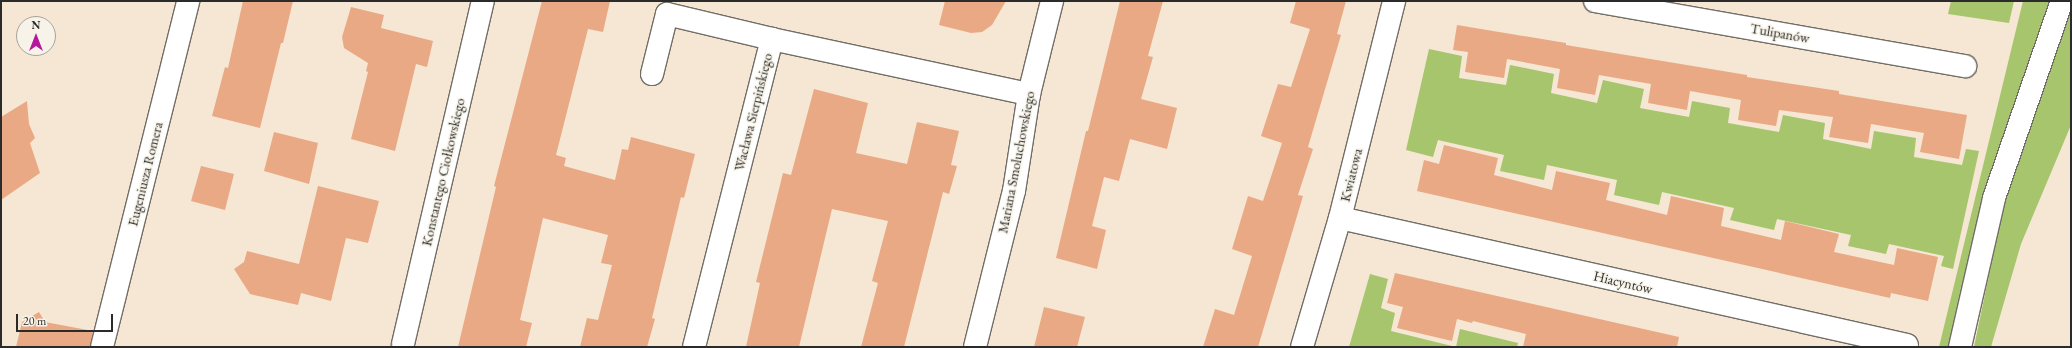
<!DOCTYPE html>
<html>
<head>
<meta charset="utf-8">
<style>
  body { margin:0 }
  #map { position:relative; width:2072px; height:348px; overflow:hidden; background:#f5e7d3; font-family:"EB Garamond",serif }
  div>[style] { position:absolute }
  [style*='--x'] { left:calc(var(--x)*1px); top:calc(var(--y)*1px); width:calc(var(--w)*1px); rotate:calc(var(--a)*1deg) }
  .green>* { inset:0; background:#a6c56c }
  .building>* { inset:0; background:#e9a985 }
  .roads { filter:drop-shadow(1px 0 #726d66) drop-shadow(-1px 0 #726d66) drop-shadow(0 1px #726d66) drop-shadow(0 -1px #726d66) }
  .minor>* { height:22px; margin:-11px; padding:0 11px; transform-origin:11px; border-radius:11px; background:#fff }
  span { translate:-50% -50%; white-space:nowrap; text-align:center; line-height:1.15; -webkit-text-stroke:3px #f7f3e8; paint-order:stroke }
  .street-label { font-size:14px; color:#2b2b2b }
  .frame { position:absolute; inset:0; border:2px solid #2b2b2b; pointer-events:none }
  .north { position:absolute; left:16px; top:16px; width:40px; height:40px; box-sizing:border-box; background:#f7f3e8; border:1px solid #a5a39c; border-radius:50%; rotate:0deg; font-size:11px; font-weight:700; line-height:16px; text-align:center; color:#2b2b2b }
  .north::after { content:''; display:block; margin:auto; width:14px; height:18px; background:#b5179e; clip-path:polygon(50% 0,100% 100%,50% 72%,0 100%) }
  .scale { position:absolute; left:16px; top:314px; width:97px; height:18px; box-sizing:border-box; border:2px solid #2b2b2b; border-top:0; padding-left:5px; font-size:12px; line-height:14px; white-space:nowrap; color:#2b2b2b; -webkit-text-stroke:3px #f7f3e8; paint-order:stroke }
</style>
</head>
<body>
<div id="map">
  <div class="green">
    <div style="clip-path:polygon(1951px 1px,2014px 1px,2009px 23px,1948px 14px)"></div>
    <div style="clip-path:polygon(2023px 1px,2052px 1px,1992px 169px,1960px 293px,1948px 347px,1939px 347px)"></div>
    <div style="clip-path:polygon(2071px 8px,2071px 125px,2021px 244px,1991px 347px,1974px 347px,2005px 198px)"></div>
    <div style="clip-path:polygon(1429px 49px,1462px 56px,1459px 78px,1506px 85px,1510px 65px,1554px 74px,1551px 93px,1597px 103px,1603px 80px,1644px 89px,1640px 108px,1689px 117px,1692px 101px,1730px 108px,1728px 123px,1779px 132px,1783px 115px,1825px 123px,1823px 139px,1871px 149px,1874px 131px,1916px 138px,1914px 157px,1962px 165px,1966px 149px,1979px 151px,1953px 269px,1941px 266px,1944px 256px,1889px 244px,1886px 254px,1848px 246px,1851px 235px,1777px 219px,1774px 230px,1730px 220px,1734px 208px,1662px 192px,1659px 205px,1614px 195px,1617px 180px,1547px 165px,1544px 180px,1500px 171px,1504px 155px,1438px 140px,1433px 157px,1406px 150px)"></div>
    <div style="clip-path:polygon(1370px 274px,1388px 279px,1381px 308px,1395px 313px,1391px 331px,1456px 347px,1349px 347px)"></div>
    <div style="clip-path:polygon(1460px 329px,1518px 343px,1517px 347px,1456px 347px)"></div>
  </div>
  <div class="building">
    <div style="clip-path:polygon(243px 1px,293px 1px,283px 43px,281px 43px,260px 128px,212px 116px,225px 67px,228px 68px)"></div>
    <div style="clip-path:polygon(542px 1px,610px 1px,603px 32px,588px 29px,556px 155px,566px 158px,564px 166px,615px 180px,622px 149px,628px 150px,631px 137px,695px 154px,684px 198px,681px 197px,652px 318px,655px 319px,647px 347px,580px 347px,587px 318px,598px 320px,612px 265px,601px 263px,608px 235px,543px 218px,520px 320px,532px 323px,526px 347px,458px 347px,496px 187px,494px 186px)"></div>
    <div style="clip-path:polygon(945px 1px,1006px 1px,992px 25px,982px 32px,971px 33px,939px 25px)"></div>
    <div style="clip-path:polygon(1120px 1px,1163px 1px,1148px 56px,1153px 57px,1141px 99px,1177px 108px,1167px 149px,1130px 139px,1119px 181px,1104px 177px,1092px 226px,1106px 230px,1097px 269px,1056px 258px,1086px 131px,1088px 131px)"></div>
    <div style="clip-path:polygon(1296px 1px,1346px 1px,1337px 34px,1341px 35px,1308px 147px,1313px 149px,1298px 195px,1303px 196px,1258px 347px,1203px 347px,1215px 309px,1234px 315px,1252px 256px,1232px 249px,1248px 196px,1263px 201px,1282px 143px,1261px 136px,1278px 84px,1291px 87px,1310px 29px,1290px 23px)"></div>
    <div style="clip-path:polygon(351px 7px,384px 15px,381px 28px,433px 41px,427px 67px,416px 64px,395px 151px,351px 139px,368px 72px,366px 71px,368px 63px,344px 48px,342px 37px)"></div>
    <div style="clip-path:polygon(1457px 25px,1566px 43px,1566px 45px,1747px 75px,1747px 77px,1839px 91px,1839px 94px,1967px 115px,1959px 159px,1920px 152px,1924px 133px,1871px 124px,1868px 143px,1829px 137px,1833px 117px,1779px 110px,1776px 126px,1738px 120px,1741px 100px,1690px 91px,1687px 110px,1648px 103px,1651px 84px,1599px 75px,1595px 95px,1557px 88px,1560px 69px,1507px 59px,1504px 78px,1465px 72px,1468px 52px,1453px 50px)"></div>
    <div style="clip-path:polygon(814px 89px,868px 103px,856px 153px,907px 164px,917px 122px,959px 131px,951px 165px,957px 166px,949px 194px,943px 192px,904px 347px,861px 347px,878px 283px,872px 281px,888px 221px,832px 209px,799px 347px,746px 347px,760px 283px,756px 282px,783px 173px,791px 175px)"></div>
    <div style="clip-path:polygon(27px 101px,29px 124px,35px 138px,30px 143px,40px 173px,1px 200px,1px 117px)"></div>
    <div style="clip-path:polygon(274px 132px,318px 143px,309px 184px,264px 171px)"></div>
    <div style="clip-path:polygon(1444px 145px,1498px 158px,1494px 175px,1552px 190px,1556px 171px,1610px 183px,1606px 200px,1667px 215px,1671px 196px,1724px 208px,1721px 226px,1781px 240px,1785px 221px,1839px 234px,1834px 252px,1894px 265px,1897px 248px,1938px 257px,1928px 301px,1891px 293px,1890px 298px,1417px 191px,1424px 160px,1439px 164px)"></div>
    <div style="clip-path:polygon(201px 166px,234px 174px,225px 210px,191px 201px)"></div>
    <div style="clip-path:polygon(318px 186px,379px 201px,368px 243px,346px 238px,331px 301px,301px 293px,298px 305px,250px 294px,234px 269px,244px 262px,247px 251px,299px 264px)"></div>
    <div style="clip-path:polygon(1395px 273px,1679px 337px,1677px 347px,1523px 347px,1526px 334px,1473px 321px,1472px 323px,1457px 319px,1452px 341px,1397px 328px,1403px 307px,1387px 303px)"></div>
    <div style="clip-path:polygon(1044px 307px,1085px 317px,1077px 347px,1034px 347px)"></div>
    <div style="clip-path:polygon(39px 312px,45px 322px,93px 331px,90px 347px,16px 347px,22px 322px)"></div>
  </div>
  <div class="roads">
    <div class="minor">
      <div style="--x:1595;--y:1;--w:376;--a:10"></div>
      <div style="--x:652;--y:74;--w:62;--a:-76"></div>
      <div style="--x:667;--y:14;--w:108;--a:13.4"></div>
      <div style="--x:1340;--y:218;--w:581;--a:12.63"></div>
      <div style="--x:403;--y:344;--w:352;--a:-76.9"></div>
      <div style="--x:102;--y:347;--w:357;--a:-76"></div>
      <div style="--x:694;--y:347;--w:318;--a:-75.8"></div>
      <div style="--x:772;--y:39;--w:263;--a:12.1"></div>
      <div style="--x:975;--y:347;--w:161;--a:-76"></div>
      <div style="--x:1014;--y:191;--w:98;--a:-81.2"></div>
      <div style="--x:1029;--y:94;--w:96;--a:-76.1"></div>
      <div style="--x:1302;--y:347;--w:134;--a:-73.6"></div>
      <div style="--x:1340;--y:218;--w:224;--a:-76"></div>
      <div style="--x:1960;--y:347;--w:153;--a:-77.1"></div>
      <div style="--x:1994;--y:198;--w:208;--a:-71"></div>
    </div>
  </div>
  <div class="street-label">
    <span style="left:1780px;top:33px;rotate:10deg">Tulipanów</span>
    <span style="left:753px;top:112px;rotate:-76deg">Wacława Sierpińskiego</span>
    <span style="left:1016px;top:162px;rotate:-79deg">Mariana Smoluchowskiego</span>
    <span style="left:443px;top:172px;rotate:-77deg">Konstantego Ciołkowskiego</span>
    <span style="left:145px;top:174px;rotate:-76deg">Eugeniusza Romera</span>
    <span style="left:1351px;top:175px;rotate:-76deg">Kwiatowa</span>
    <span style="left:1623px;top:282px;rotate:13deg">Hiacyntów</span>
  </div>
  <div class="frame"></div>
  <div class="north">N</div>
  <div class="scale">20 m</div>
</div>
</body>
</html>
